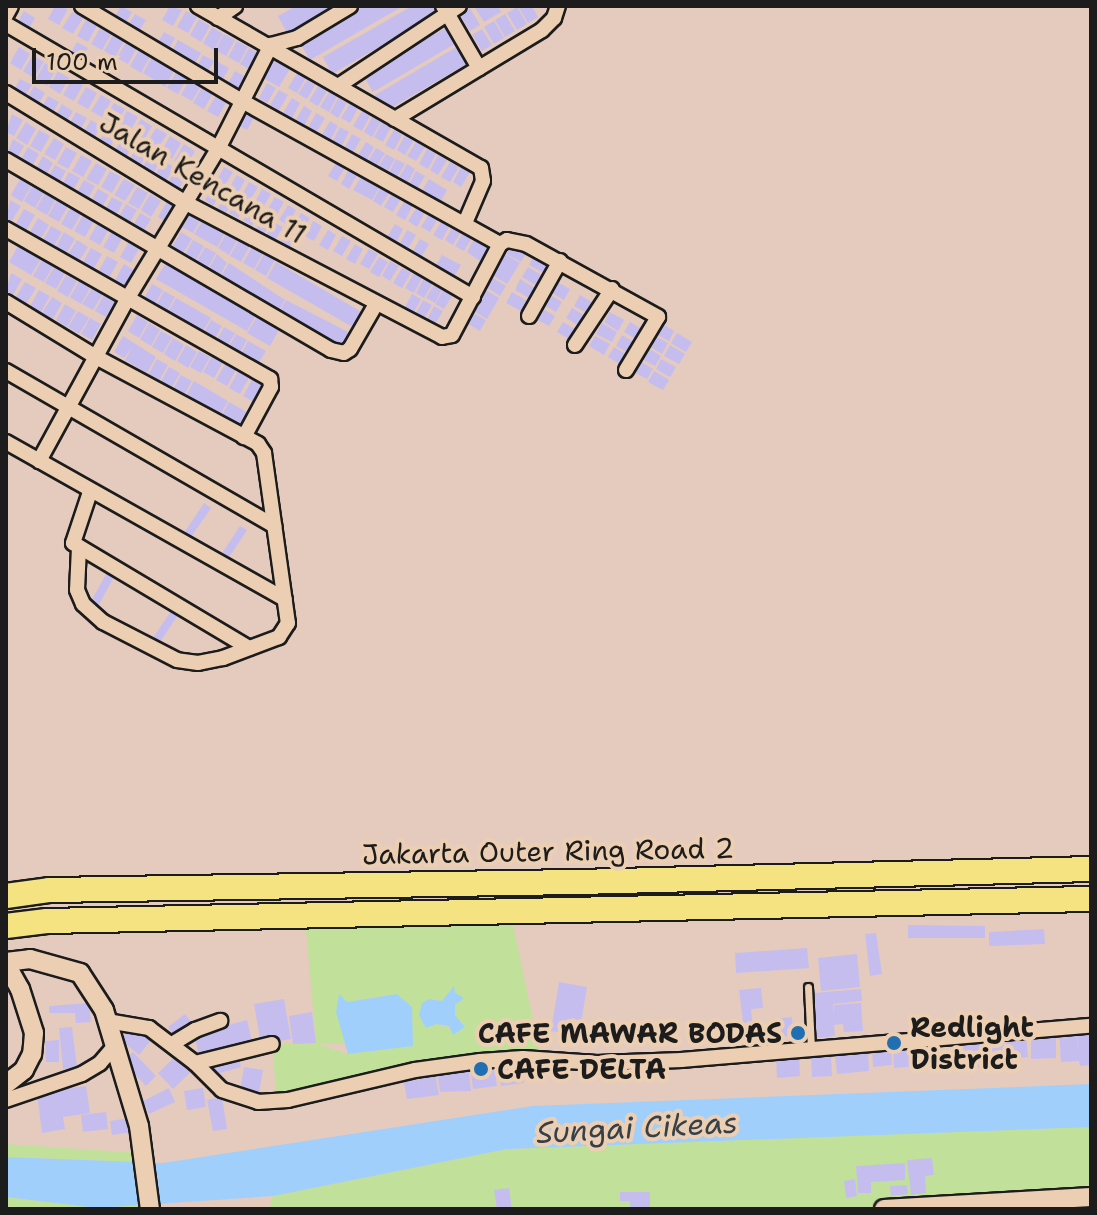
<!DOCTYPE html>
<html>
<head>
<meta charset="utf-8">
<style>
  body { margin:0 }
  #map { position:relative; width:1097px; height:1215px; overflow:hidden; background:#e4cbbe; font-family:"Shantell Sans",sans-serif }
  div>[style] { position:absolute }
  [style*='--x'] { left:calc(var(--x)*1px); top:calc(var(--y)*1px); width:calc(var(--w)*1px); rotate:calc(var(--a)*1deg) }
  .green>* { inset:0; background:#c1e19a }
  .water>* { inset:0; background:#a0cffc }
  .building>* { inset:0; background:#c6bdef }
  .roads { filter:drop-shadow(2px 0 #1c1c1c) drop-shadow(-2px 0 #1c1c1c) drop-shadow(0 2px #1c1c1c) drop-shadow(0 -2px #1c1c1c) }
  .lane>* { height:7px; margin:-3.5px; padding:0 3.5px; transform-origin:3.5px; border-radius:3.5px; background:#eccfb2 }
  .street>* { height:14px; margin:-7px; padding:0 7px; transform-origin:7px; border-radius:7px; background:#eccfb2 }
  .secondary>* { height:18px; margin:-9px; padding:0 9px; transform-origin:9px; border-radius:9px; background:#eccfb2 }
  .highway>* { height:24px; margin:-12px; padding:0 12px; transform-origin:12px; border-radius:12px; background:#f5e382 }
  .dots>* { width:22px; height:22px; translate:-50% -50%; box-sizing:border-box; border:4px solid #eccfb2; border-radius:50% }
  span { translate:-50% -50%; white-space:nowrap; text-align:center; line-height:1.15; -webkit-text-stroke:8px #eccfb2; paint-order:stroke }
  .street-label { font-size:28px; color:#1c1c1c }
  .poi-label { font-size:28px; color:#1c1c1c; font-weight:700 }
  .left { translate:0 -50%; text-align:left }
  .right { translate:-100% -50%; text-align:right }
  .water-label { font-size:30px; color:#364049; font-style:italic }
  .frame { position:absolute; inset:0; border:8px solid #1c1c1c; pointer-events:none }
  .scale { position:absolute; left:32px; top:48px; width:186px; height:36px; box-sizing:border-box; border:4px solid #1c1c1c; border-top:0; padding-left:10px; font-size:24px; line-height:28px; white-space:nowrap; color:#1c1c1c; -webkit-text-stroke:6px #eccfb2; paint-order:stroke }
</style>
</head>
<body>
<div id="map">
  <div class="green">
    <div style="clip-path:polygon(evenodd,511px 914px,540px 1054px,277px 1101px,272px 1044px,316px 1043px,305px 917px,511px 914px,454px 988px,455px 993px,453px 1034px,449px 1027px,436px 1024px,429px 999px,442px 1001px,454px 988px,511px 914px,339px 994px,347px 1002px,397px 994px,348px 1054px,319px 1044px,345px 1044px,339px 994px)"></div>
    <div style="clip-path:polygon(1091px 1126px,1091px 1198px,923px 1209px,269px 1209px,273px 1196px,507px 1149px)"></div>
    <div style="clip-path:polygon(6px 1144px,139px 1153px,137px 1162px,6px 1157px)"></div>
    <div style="clip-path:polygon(6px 1197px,98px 1208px,140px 1205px,140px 1209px,6px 1209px)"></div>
  </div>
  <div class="water">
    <div style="clip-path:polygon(454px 986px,455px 993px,464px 998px,455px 1005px,455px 1015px,465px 1027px,453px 1035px,449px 1026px,436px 1024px,426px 1028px,419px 1015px,422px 1003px,429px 999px,442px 1001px)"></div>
    <div style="clip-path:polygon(339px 994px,347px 1002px,397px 994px,412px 1007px,413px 1046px,348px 1054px,336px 1012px)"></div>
    <div style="clip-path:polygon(1091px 1084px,1091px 1127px,507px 1149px,273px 1196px,98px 1208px,6px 1197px,6px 1157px,163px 1163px,533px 1106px)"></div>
  </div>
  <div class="building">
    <div style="clip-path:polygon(55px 6px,68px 9px,59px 25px,48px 19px)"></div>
    <div style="clip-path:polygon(121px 6px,132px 12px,123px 28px,112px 22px)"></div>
    <div style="clip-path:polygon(170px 6px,182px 10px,173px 26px,162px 20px)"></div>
    <div style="clip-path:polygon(296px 6px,334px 6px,287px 33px,278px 16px)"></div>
    <div style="clip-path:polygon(365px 6px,403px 6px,310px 60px,300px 43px)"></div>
    <div style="clip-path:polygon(412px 6px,436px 6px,440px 12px,332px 74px,323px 57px)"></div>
    <div style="clip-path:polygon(474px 6px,498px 6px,501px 12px,484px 22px)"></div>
    <div style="clip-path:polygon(518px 6px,532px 6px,538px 17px,528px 23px)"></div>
    <div style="clip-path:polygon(517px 7px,527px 24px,517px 30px,507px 13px)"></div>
    <div style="clip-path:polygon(470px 8px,480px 25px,470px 31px,460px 15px)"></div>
    <div style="clip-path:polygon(24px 11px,35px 18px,26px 34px,15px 27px)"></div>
    <div style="clip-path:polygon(186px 11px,197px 17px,188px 33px,177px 27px)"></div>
    <div style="clip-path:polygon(72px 12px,83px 18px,73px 34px,62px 28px)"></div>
    <div style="clip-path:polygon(135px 14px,146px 20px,136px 36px,125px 30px)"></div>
    <div style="clip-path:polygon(505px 14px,515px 31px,505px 37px,495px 20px)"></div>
    <div style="clip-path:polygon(199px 19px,210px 26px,201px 42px,190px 35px)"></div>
    <div style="clip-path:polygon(86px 20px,97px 26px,88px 42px,77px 36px)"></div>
    <div style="clip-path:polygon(494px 21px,504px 38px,494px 44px,484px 27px)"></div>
    <div style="clip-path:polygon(449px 26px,458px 42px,373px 92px,363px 75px)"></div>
    <div style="clip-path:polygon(212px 27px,223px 34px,214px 50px,203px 43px)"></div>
    <div style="clip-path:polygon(100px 28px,111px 35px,102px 50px,91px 44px)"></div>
    <div style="clip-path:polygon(482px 29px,492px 45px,482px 51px,472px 35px)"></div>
    <div style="clip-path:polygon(164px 32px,175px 38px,166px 54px,155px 48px)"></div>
    <div style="clip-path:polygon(224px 34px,235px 40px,226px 56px,215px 50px)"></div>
    <div style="clip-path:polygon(113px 35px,124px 41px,115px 57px,104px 51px)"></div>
    <div style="clip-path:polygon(178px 40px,201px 53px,192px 69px,169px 56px)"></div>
    <div style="clip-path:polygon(237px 41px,248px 47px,239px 63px,228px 57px)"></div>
    <div style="clip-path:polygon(77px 42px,88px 48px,79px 64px,68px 58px)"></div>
    <div style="clip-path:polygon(126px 42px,137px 48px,128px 64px,117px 58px)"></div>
    <div style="clip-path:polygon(460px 45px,470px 62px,384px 112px,375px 95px)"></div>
    <div style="clip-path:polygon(19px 47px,30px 54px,21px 70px,10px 63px)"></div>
    <div style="clip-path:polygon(249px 48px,260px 54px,251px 70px,240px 64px)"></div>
    <div style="clip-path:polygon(139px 50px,150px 57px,141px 73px,130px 66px)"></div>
    <div style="clip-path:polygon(33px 55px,44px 62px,34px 78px,23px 71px)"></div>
    <div style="clip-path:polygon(203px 55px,214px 61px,205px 77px,194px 71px)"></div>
    <div style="clip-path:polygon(152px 57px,174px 71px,165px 87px,143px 73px)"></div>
    <div style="clip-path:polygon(275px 58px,291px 67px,279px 87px,263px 78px)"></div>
    <div style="clip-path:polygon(218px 62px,229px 68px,220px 84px,209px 78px)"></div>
    <div style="clip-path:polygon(45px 63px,56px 69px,47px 86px,36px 79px)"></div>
    <div style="clip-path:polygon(58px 71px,69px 78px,60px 94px,49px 87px)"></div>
    <div style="clip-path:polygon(235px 71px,246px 77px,237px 93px,226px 87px)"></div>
    <div style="clip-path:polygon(176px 72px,187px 78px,178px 94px,167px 88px)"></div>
    <div style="clip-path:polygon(297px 73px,306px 78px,297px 93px,288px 88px)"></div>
    <div style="clip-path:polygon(20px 79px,32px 85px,22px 101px,11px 95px)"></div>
    <div style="clip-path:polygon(72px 79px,83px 85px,74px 101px,63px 95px)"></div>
    <div style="clip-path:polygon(190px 79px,201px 86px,192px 101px,181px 95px)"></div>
    <div style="clip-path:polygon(307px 80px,315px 85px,307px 99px,298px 94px)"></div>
    <div style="clip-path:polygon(267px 83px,276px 88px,267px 103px,259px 98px)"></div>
    <div style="clip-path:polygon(34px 86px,45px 93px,36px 109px,25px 102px)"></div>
    <div style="clip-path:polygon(318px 86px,327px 91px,318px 106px,309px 101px)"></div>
    <div style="clip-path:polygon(86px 87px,97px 93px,88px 109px,77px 103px)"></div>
    <div style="clip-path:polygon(202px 87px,213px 93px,204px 109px,193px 103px)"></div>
    <div style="clip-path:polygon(279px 90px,288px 95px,279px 110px,270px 105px)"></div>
    <div style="clip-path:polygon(329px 92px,337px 97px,329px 112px,320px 107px)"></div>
    <div style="clip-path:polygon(101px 95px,111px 101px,102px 117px,91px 111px)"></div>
    <div style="clip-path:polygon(216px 95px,227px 101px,218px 117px,207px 111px)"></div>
    <div style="clip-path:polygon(48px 96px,59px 102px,50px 118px,39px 112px)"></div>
    <div style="clip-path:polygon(292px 98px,300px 103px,292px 118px,283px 113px)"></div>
    <div style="clip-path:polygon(338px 98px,347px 103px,338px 118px,330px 113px)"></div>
    <div style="clip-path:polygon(114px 103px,125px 109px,116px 125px,105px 119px)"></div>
    <div style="clip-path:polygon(350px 103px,358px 108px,350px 123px,341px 118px)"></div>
    <div style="clip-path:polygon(62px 104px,73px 111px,64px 126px,53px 120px)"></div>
    <div style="clip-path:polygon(304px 106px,312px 111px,304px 126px,295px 121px)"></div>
    <div style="clip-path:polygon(245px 108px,256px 114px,247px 130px,236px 124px)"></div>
    <div style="clip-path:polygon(127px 111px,138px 117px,129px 133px,118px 127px)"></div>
    <div style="clip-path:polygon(362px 111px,370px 116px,362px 131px,353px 126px)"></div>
    <div style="clip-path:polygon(76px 112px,87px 118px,78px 134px,67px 128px)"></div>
    <div style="clip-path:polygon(316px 113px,325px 118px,316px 133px,308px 128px)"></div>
    <div style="clip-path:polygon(12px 114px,23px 120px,14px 136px,6px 132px)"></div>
    <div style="clip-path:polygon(372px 117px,381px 122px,372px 137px,364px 132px)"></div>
    <div style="clip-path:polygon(141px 119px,152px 126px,143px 142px,132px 135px)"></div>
    <div style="clip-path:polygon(91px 120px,101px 126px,92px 142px,81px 136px)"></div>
    <div style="clip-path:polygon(330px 121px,338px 126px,330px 141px,321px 136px)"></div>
    <div style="clip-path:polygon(26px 122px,36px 129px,27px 145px,16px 138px)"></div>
    <div style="clip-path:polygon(382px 122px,391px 127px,383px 142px,374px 137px)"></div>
    <div style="clip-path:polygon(340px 127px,349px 132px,341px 147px,332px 142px)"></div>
    <div style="clip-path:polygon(156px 128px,167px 134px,157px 150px,146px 144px)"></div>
    <div style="clip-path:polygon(106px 129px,117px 135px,108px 151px,97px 145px)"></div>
    <div style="clip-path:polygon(39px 130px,50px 136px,41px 152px,30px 146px)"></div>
    <div style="clip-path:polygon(394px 130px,402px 135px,394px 150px,385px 145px)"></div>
    <div style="clip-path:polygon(352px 134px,361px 139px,352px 154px,344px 149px)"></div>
    <div style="clip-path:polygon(405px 135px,414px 140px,405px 155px,397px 150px)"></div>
    <div style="clip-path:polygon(170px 136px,181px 143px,172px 159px,161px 152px)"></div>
    <div style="clip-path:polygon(54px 138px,64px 144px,55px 160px,44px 154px)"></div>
    <div style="clip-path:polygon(122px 138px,133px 145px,124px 161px,113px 154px)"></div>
    <div style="clip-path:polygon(13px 139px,24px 146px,15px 162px,6px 156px)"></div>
    <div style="clip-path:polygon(366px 142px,374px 147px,366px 162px,357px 157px)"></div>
    <div style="clip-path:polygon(416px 142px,425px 147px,416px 161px,407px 156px)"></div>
    <div style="clip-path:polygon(184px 144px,195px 151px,186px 167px,174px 161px)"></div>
    <div style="clip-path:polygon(137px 146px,148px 152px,139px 168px,128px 162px)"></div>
    <div style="clip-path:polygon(28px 147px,39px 154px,30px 170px,19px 163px)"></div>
    <div style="clip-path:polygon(66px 147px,77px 153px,68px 169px,57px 163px)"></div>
    <div style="clip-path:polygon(376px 148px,385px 153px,376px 168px,367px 163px)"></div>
    <div style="clip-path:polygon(427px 149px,436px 154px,428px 169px,419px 164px)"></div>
    <div style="clip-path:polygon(150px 154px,161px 160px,152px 176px,141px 170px)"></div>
    <div style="clip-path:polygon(386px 154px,395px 159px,386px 174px,377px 169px)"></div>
    <div style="clip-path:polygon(81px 155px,92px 161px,83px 177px,72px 171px)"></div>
    <div style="clip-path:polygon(438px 155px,447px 160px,438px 175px,430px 170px)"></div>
    <div style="clip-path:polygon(43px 156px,53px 163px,44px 179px,34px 172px)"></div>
    <div style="clip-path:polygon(396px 159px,405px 164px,396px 179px,388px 174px)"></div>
    <div style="clip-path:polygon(163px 161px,174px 167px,165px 183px,154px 177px)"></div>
    <div style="clip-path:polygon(337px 161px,346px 166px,337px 181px,328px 176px)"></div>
    <div style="clip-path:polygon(450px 162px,459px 167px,450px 182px,441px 177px)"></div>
    <div style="clip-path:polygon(96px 163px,107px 169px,98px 185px,86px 179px)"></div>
    <div style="clip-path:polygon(407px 164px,415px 169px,407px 184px,398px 179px)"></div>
    <div style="clip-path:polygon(55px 165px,66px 171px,57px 187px,46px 181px)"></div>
    <div style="clip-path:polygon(224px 167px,233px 172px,224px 187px,216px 182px)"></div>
    <div style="clip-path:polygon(461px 167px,470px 172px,461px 187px,453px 182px)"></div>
    <div style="clip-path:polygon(176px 169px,187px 175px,178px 191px,167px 185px)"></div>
    <div style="clip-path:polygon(349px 169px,358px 174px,349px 189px,341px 184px)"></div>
    <div style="clip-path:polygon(110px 171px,121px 177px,112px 193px,101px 187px)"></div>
    <div style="clip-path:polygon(416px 171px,425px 176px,416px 191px,408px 186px)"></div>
    <div style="clip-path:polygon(69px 172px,80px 178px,71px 194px,60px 188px)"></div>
    <div style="clip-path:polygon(237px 175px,245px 180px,237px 195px,228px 190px)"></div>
    <div style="clip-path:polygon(362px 175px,380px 186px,372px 200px,353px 190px)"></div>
    <div style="clip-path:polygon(20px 179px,31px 186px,22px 202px,11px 195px)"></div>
    <div style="clip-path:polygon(124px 179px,135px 185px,125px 201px,114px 195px)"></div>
    <div style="clip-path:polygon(429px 179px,447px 190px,439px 205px,420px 194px)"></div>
    <div style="clip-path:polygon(84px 180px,95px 186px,86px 202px,75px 196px)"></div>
    <div style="clip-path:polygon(249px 182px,258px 187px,249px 202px,241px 197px)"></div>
    <div style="clip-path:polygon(33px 185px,44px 192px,35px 208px,24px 201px)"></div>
    <div style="clip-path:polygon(213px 186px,222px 191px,213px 206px,205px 200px)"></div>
    <div style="clip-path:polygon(381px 186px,390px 192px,381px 206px,373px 201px)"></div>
    <div style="clip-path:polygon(137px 187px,148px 193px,139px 209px,128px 203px)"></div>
    <div style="clip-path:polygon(98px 189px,109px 195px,100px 211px,89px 205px)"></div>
    <div style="clip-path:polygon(262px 189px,271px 194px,262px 209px,254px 204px)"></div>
    <div style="clip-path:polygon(393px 192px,402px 197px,393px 212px,384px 207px)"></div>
    <div style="clip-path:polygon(45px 193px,56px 199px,47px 215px,36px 209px)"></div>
    <div style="clip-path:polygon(226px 193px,235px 198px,226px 213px,218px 208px)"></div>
    <div style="clip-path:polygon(150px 194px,161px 201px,151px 217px,141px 210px)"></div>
    <div style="clip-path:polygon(112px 197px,123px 203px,114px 219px,103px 213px)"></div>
    <div style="clip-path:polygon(275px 197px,284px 202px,275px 217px,266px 212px)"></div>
    <div style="clip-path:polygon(238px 198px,247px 203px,238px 218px,229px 213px)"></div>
    <div style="clip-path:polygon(10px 200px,21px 206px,11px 222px,6px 219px)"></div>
    <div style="clip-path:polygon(57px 200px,68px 206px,59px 222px,48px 216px)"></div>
    <div style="clip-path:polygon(405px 200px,413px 205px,405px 220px,396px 215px)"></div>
    <div style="clip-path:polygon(167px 201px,178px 207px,168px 223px,158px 217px)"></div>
    <div style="clip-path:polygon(126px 204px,137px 210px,128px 226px,117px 220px)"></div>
    <div style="clip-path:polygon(251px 205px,260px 210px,252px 226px,243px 220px)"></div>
    <div style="clip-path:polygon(288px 205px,296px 210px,288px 225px,279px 220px)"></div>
    <div style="clip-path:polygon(417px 207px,425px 212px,417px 227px,408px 221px)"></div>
    <div style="clip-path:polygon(70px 208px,81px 214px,72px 230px,61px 224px)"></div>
    <div style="clip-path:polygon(24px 209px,35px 215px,26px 231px,15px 225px)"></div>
    <div style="clip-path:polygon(191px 211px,202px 217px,193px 233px,182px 227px)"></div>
    <div style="clip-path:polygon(430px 212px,439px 217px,430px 232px,421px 227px)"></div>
    <div style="clip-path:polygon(140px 213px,151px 219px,141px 235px,131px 229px)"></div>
    <div style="clip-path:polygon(301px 213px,310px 218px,301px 233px,292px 228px)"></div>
    <div style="clip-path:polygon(264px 214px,273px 219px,264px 234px,256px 229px)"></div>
    <div style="clip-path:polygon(83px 215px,94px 221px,85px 237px,74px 231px)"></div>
    <div style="clip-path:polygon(38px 218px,49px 225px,40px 240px,29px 234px)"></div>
    <div style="clip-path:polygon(204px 218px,226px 231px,217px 247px,194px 234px)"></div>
    <div style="clip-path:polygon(442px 220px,450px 225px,442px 240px,433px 235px)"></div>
    <div style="clip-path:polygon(313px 221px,322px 226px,314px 241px,305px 236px)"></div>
    <div style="clip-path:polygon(98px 222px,109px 229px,100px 245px,89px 239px)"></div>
    <div style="clip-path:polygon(274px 222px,283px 227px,274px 242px,265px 237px)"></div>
    <div style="clip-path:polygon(395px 224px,403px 229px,395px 245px,386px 239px)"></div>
    <div style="clip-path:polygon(51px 226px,62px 232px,53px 248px,42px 242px)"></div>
    <div style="clip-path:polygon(453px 226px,462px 230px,453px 245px,445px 240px)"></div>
    <div style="clip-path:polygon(288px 230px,297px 234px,288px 250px,279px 244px)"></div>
    <div style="clip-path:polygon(328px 230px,336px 235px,328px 250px,319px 245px)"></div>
    <div style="clip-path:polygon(407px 230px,416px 235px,407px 250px,399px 245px)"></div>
    <div style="clip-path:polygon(112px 231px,123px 237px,114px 253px,103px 247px)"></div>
    <div style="clip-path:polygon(464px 231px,473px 236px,464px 251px,455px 246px)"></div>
    <div style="clip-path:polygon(64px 232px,75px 239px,66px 254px,55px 248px)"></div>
    <div style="clip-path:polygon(181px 232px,192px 239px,182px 255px,171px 248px)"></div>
    <div style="clip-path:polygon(227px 232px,238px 239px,229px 255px,218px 248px)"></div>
    <div style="clip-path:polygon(342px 236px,351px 241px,342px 256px,333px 251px)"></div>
    <div style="clip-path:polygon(475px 237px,493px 249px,484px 264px,467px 252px)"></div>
    <div style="clip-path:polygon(420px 239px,429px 244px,420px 259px,411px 254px)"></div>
    <div style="clip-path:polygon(77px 240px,88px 247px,78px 263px,67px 256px)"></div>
    <div style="clip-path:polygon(193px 240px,204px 246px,195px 262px,184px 256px)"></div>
    <div style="clip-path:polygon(239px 240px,250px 246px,241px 262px,230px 256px)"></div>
    <div style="clip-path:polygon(129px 241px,140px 247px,131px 263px,120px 257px)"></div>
    <div style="clip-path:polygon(512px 243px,527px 252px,521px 262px,506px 254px)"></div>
    <div style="clip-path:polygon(355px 244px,363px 249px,355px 264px,346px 259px)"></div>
    <div style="clip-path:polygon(18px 246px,41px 259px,31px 275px,9px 262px)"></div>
    <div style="clip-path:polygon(205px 247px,216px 253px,207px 269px,196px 263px)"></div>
    <div style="clip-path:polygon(252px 247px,263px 253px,254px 269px,243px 263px)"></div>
    <div style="clip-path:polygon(91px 248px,102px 254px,93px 270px,82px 264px)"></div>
    <div style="clip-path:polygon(369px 249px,378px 254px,369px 269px,360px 264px)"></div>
    <div style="clip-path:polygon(217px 254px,227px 263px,219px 277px,208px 270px)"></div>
    <div style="clip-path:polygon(264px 254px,275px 260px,266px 276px,255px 270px)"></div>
    <div style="clip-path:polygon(505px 254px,520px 263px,507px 284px,492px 275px)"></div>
    <div style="clip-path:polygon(535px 254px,550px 263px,544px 273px,529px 265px)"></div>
    <div style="clip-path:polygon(442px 255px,461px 265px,452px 280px,434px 269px)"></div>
    <div style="clip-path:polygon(107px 256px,118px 262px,109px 278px,98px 272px)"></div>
    <div style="clip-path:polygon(379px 257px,388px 262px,379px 277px,370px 272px)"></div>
    <div style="clip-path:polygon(42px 260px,53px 266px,44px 282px,33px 276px)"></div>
    <div style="clip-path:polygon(390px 261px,399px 266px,390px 281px,382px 276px)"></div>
    <div style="clip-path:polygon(276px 262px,365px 314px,356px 329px,267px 278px)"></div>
    <div style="clip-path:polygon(166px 263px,256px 315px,247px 331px,156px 279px)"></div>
    <div style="clip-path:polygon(229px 263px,285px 300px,276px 316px,220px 278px)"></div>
    <div style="clip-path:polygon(124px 264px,135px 271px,126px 287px,115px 280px)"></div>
    <div style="clip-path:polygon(54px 267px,65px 273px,56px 289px,45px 283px)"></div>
    <div style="clip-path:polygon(528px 267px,543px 276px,537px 286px,522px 277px)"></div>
    <div style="clip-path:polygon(402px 268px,411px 273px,402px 288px,393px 283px)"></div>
    <div style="clip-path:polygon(11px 273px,22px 279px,13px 295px,6px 291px)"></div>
    <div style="clip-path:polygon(414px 273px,422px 278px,414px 293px,405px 288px)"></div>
    <div style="clip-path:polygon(66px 275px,77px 281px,68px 297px,57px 291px)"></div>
    <div style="clip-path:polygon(491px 277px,506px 286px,500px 296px,486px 287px)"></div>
    <div style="clip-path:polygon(424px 278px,433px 283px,424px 298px,416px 293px)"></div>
    <div style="clip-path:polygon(520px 279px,535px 288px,529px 298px,515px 290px)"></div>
    <div style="clip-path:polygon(79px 281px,90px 288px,81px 304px,70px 297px)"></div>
    <div style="clip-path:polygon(555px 281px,570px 289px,564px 300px,549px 291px)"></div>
    <div style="clip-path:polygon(25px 282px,36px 288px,26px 304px,15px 298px)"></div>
    <div style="clip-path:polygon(435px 283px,443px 288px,435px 303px,426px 298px)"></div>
    <div style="clip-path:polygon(152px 284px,163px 290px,154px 306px,143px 300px)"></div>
    <div style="clip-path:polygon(92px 288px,103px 294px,93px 310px,82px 304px)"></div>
    <div style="clip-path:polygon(444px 289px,453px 294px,444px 309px,435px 304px)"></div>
    <div style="clip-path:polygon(484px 289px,499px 298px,487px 319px,472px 310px)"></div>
    <div style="clip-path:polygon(39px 290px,50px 296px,41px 312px,30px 306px)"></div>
    <div style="clip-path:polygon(164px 291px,175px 297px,166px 313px,155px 307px)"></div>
    <div style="clip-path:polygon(512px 292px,527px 301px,521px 311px,506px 303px)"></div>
    <div style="clip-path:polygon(547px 293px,562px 302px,556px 312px,541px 303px)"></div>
    <div style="clip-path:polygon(412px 294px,421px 299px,413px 314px,404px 309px)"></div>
    <div style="clip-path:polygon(104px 295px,115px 301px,106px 317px,95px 311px)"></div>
    <div style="clip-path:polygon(580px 295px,595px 304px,589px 314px,574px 306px)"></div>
    <div style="clip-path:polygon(52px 297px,62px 303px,53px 319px,42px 313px)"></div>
    <div style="clip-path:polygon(176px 298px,211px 318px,201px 334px,167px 314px)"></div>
    <div style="clip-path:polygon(286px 300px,354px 335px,345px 350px,277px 316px)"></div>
    <div style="clip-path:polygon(423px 300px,432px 305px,423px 321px,415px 315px)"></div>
    <div style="clip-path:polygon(65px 304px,76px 311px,67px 327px,56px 320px)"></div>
    <div style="clip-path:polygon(434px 306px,443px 311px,434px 326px,426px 321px)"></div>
    <div style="clip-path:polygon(540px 307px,555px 316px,549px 326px,534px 318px)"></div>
    <div style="clip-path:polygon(572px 308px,587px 317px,581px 327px,566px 318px)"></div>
    <div style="clip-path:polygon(78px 311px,89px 318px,79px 334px,68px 327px)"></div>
    <div style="clip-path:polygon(471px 312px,486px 320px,480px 331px,465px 322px)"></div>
    <div style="clip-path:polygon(610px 312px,624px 320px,618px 331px,604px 322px)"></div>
    <div style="clip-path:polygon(137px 315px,148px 322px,139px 338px,128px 331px)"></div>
    <div style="clip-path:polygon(257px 317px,279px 330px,270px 346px,247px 333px)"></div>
    <div style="clip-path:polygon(90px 318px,101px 324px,92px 340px,81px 334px)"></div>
    <div style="clip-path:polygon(211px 320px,222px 326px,213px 342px,202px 336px)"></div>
    <div style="clip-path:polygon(563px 322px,578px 331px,572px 341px,557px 332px)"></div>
    <div style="clip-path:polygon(630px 322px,645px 331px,639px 341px,624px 332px)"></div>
    <div style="clip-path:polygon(660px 322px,674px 331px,669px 341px,654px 333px)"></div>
    <div style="clip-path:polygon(149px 323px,160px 330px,151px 346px,140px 339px)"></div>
    <div style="clip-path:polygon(602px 323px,617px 332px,612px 342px,596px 334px)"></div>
    <div style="clip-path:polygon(224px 327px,235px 333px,226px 349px,215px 343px)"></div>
    <div style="clip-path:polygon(161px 331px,172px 337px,163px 353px,152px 347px)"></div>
    <div style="clip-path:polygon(677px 333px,692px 342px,686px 352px,671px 343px)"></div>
    <div style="clip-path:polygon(236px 334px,247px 340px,238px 356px,227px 350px)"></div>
    <div style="clip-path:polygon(622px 335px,637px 344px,631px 354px,616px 346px)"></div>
    <div style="clip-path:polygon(653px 335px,668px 343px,662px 354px,647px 345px)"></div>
    <div style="clip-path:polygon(123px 336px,156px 357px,147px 373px,125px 360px,132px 347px,124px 358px,114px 352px)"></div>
    <div style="clip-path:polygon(595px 336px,610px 344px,604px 355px,589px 346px)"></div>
    <div style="clip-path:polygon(173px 338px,184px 345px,175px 361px,164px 354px)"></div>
    <div style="clip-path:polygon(248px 341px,266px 351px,256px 367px,239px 357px)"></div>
    <div style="clip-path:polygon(186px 345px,197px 352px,188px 368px,177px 361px)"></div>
    <div style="clip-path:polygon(670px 345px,685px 354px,679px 364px,664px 356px)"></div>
    <div style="clip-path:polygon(614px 347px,629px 356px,623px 366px,608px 357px)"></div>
    <div style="clip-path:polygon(646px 347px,661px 356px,655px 366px,640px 358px)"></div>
    <div style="clip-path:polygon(199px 351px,210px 357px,201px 373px,190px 367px)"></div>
    <div style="clip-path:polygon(212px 356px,223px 362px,214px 378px,203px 372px)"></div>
    <div style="clip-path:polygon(157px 359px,168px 365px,159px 381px,148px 375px)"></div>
    <div style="clip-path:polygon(661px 359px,676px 367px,670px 377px,656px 369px)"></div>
    <div style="clip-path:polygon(638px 360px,653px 369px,647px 379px,632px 371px)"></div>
    <div style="clip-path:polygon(225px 364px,236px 370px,227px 386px,216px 380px)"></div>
    <div style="clip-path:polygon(169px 367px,180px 373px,171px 389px,160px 383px)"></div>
    <div style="clip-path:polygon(654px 371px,669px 380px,663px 390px,648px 382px)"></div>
    <div style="clip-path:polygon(238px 372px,249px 378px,240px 394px,229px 388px)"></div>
    <div style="clip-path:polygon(181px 375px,192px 381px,183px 397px,172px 391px)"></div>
    <div style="clip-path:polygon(252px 380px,263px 386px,254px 402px,243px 396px)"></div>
    <div style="clip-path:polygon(194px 381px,228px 401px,219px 417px,185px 397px)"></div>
    <div style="clip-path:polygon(229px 402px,252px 415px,243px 431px,220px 418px)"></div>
    <div style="clip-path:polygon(204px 503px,211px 508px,189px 540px,182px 536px)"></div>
    <div style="clip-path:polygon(240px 526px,247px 530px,226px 562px,219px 558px)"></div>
    <div style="clip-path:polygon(109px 569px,116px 573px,97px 608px,90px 603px)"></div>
    <div style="clip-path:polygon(173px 608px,180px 612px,158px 645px,151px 641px)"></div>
    <div style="clip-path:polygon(908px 925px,985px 926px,985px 938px,908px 938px)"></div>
    <div style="clip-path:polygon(1044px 929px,1045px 944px,989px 946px,989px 932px)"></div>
    <div style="clip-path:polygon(876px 933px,882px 974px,870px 976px,865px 934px)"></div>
    <div style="clip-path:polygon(807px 948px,809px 968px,736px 973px,735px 953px)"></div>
    <div style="clip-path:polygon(857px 954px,860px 987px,821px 991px,818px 958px)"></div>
    <div style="clip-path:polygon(559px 982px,587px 987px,579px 1035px,551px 1031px)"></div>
    <div style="clip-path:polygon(761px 988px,763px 1008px,751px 1009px,754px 1038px,745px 1039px,739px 990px)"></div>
    <div style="clip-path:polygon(861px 989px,862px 1001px,833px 1004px,834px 1016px,834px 1005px,861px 1003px,863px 1031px,844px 1032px,843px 1024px,834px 1025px,835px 1036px,817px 1038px,814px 993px)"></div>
    <div style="clip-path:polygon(284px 999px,291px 1039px,261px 1044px,254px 1004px)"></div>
    <div style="clip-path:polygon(89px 1003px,91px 1022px,76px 1023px,75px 1013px,49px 1013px,49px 1006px)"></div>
    <div style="clip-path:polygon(312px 1012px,316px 1043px,293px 1044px,289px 1016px)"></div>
    <div style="clip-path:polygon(185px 1014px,194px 1025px,177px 1039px,168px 1027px)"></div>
    <div style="clip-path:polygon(792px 1017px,793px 1036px,776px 1037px,775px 1019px)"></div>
    <div style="clip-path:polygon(247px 1020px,253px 1046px,200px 1059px,194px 1034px)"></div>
    <div style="clip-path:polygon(133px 1025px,151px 1040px,139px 1055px,121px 1040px)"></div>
    <div style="clip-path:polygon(72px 1027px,77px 1067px,63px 1069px,59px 1028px)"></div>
    <div style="clip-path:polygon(1076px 1028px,1078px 1052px,1077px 1029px,1091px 1028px,1091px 1065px,1080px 1066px,1079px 1061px,1061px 1062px,1059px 1030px)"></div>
    <div style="clip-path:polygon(1056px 1031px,1056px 1058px,1031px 1059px,1031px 1032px)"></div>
    <div style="clip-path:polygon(1026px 1033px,1028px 1057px,1007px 1059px,1005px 1035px)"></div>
    <div style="clip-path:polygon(1003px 1038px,1006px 1065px,987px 1067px,984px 1040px)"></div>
    <div style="clip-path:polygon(59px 1040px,59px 1062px,46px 1062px,45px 1041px)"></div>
    <div style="clip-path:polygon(982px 1042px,983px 1068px,972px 1068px,972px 1058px,964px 1058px,963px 1044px)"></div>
    <div style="clip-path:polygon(891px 1046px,892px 1065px,873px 1067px,872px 1048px)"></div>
    <div style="clip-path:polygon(912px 1046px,912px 1049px,938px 1046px,940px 1064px,894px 1068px,893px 1047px)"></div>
    <div style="clip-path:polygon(133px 1052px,156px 1076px,146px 1086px,123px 1062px)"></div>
    <div style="clip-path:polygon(868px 1052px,869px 1071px,837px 1074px,835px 1055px)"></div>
    <div style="clip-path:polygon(178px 1054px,193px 1070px,173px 1089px,158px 1073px)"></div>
    <div style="clip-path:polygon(238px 1054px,241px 1067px,213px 1075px,210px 1062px)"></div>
    <div style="clip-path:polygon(799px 1055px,800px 1076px,777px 1078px,776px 1056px)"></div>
    <div style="clip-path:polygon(831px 1055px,832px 1076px,812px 1077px,811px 1057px)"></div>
    <div style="clip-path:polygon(521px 1059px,524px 1083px,501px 1086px,498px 1062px)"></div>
    <div style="clip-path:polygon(468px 1063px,471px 1091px,440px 1092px,437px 1070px)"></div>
    <div style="clip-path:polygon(494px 1063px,497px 1086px,473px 1089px,470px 1066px)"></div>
    <div style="clip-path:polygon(244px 1067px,263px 1070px,259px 1093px,240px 1090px)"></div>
    <div style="clip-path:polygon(434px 1068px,439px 1095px,407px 1099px,403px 1078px,417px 1075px,420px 1087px,417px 1071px)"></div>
    <div style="clip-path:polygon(86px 1086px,90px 1113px,63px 1117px,65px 1129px,42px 1133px,37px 1093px)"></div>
    <div style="clip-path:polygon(169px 1088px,175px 1102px,149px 1114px,143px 1101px)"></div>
    <div style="clip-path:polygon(203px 1088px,206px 1107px,187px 1110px,184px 1091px)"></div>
    <div style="clip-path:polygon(222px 1097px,227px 1129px,213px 1131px,207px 1100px)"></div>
    <div style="clip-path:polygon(106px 1112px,108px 1129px,83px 1132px,81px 1115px)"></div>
    <div style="clip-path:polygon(129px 1118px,131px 1132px,112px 1135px,110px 1121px)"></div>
    <div style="clip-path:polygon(932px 1158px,934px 1175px,925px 1176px,926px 1193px,911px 1195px,907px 1160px)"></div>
    <div style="clip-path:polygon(905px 1163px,905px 1180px,871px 1182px,871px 1193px,858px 1193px,856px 1166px)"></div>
    <div style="clip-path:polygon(855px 1179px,857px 1196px,846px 1198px,844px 1181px)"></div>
    <div style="clip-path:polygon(907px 1185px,908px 1194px,891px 1196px,890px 1186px)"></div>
    <div style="clip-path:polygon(509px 1188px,512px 1209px,497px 1209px,494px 1190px)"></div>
    <div style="clip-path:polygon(620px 1192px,650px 1192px,650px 1209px,630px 1209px,630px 1201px,620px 1201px)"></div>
  </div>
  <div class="roads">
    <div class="lane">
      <div style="--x:808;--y:987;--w:62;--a:87.2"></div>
    </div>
    <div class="street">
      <div style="--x:82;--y:6;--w:186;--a:30.7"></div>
      <div style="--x:242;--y:101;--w:295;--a:29"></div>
      <div style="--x:198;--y:6;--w:326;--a:29.8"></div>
      <div style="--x:481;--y:168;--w:13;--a:81"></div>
      <div style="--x:483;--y:181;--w:46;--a:113.2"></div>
      <div style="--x:443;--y:6;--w:72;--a:59.9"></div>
      <div style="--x:6;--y:15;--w:10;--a:-61"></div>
      <div style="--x:218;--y:18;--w:21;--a:-35"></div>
      <div style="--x:6;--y:24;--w:541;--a:30.31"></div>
      <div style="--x:338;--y:86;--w:145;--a:-33.5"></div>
      <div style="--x:6;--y:93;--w:211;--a:31.4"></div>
      <div style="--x:186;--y:203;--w:289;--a:27.6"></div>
      <div style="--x:442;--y:337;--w:10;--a:-11"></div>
      <div style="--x:452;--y:335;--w:103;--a:-62.2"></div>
      <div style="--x:500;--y:244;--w:8;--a:-30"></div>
      <div style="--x:507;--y:240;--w:19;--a:12"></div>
      <div style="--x:526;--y:244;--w:151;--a:28.9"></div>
      <div style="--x:658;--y:317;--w:62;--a:121.1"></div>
      <div style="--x:395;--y:119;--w:172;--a:-31.2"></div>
      <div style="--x:542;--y:30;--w:17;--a:-45"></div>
      <div style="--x:554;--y:18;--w:13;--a:-72"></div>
      <div style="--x:6;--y:160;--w:376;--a:30.3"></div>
      <div style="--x:331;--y:350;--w:13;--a:13"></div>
      <div style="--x:344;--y:353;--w:7;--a:-34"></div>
      <div style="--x:350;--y:349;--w:52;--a:-60"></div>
      <div style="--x:6;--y:229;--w:304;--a:29.6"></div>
      <div style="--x:270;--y:379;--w:8;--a:83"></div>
      <div style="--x:271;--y:387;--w:57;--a:118.4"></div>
      <div style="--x:6;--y:302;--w:105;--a:31.4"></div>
      <div style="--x:96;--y:357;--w:184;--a:28.2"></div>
      <div style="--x:258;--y:444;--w:11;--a:56"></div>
      <div style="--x:264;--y:453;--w:172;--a:82"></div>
      <div style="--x:288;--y:623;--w:17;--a:123"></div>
      <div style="--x:279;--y:637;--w:60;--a:159.4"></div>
      <div style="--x:223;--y:658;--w:25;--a:169"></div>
      <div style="--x:198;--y:663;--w:21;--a:-172"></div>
      <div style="--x:177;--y:660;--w:83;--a:-152.8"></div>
      <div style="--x:103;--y:622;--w:27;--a:-138"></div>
      <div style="--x:83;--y:604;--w:15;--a:-113"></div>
      <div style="--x:77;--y:590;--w:43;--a:-87.3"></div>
      <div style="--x:529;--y:316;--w:63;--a:-60.6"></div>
      <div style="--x:575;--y:345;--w:67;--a:-56.5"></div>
      <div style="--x:6;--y:371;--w:310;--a:30"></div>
      <div style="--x:6;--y:442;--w:320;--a:29.4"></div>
      <div style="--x:39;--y:461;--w:188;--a:-61.4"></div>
      <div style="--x:129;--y:296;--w:172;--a:-58.8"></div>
      <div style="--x:218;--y:149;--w:117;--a:-63"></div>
      <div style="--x:271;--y:45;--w:27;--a:-15"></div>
      <div style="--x:297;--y:38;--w:62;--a:-31.1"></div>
      <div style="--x:90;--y:492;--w:54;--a:108.4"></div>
      <div style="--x:73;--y:543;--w:205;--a:30.8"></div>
      <div style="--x:107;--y:1021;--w:43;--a:9.5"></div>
      <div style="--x:149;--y:1028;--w:58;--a:37.3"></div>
      <div style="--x:195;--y:1063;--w:38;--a:45"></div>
      <div style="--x:222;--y:1090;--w:38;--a:18"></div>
      <div style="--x:258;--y:1102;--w:30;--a:-4"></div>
      <div style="--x:288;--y:1100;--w:130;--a:-13.3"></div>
      <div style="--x:415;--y:1070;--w:66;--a:-7.9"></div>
      <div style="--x:480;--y:1061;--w:43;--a:-4"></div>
      <div style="--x:523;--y:1058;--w:74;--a:3.9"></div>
      <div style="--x:597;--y:1063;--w:85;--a:-2"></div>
      <div style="--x:682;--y:1060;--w:410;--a:-4.8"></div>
      <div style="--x:172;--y:1044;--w:27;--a:-31"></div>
      <div style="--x:195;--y:1030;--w:27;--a:-20"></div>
      <div style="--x:195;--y:1063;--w:79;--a:-13.9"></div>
      <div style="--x:6;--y:1100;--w:80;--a:-18.9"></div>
      <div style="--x:82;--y:1074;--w:21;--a:-31"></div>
      <div style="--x:100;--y:1063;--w:21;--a:-49"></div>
    </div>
    <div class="secondary">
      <div style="--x:6;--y:962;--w:24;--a:-7"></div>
      <div style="--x:30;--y:959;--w:52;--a:15.6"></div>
      <div style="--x:80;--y:973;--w:44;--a:57"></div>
      <div style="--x:104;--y:1010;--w:121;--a:73.2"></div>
      <div style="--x:139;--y:1126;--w:84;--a:82.5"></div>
      <div style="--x:6;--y:964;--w:29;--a:61"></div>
      <div style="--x:20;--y:989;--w:46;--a:72.3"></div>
      <div style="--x:34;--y:1033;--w:21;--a:95"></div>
      <div style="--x:32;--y:1054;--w:18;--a:117"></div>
      <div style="--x:24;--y:1070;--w:23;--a:142"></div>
      <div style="--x:884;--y:1209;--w:207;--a:-3.3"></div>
    </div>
    <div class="highway">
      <div style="--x:6;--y:896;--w:43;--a:-7.9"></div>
      <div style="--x:49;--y:890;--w:529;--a:-0.87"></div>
      <div style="--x:578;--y:882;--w:513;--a:-1.45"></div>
      <div style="--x:6;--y:926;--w:41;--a:-7"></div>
      <div style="--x:47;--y:921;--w:1044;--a:-1.21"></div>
    </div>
  </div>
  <div class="dots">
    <div style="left:798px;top:1033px;background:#1f6fb2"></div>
    <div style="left:894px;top:1043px;background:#1f6fb2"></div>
    <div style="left:481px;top:1069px;background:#1f6fb2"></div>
  </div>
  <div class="street-label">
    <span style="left:203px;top:178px;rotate:30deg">Jalan Kencana 11</span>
    <span style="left:548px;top:851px;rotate:-1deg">Jakarta Outer Ring Road 2</span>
  </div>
  <div class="poi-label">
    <span class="left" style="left:910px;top:1043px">Redlight<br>District</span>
    <span class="right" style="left:782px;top:1033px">CAFE MAWAR BODAS</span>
    <span class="left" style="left:497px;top:1069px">CAFE DELTA</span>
  </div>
  <div class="water-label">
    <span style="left:637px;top:1128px;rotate:-3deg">Sungai Cikeas</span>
  </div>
  <div class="frame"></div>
  <div class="scale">100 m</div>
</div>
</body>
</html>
